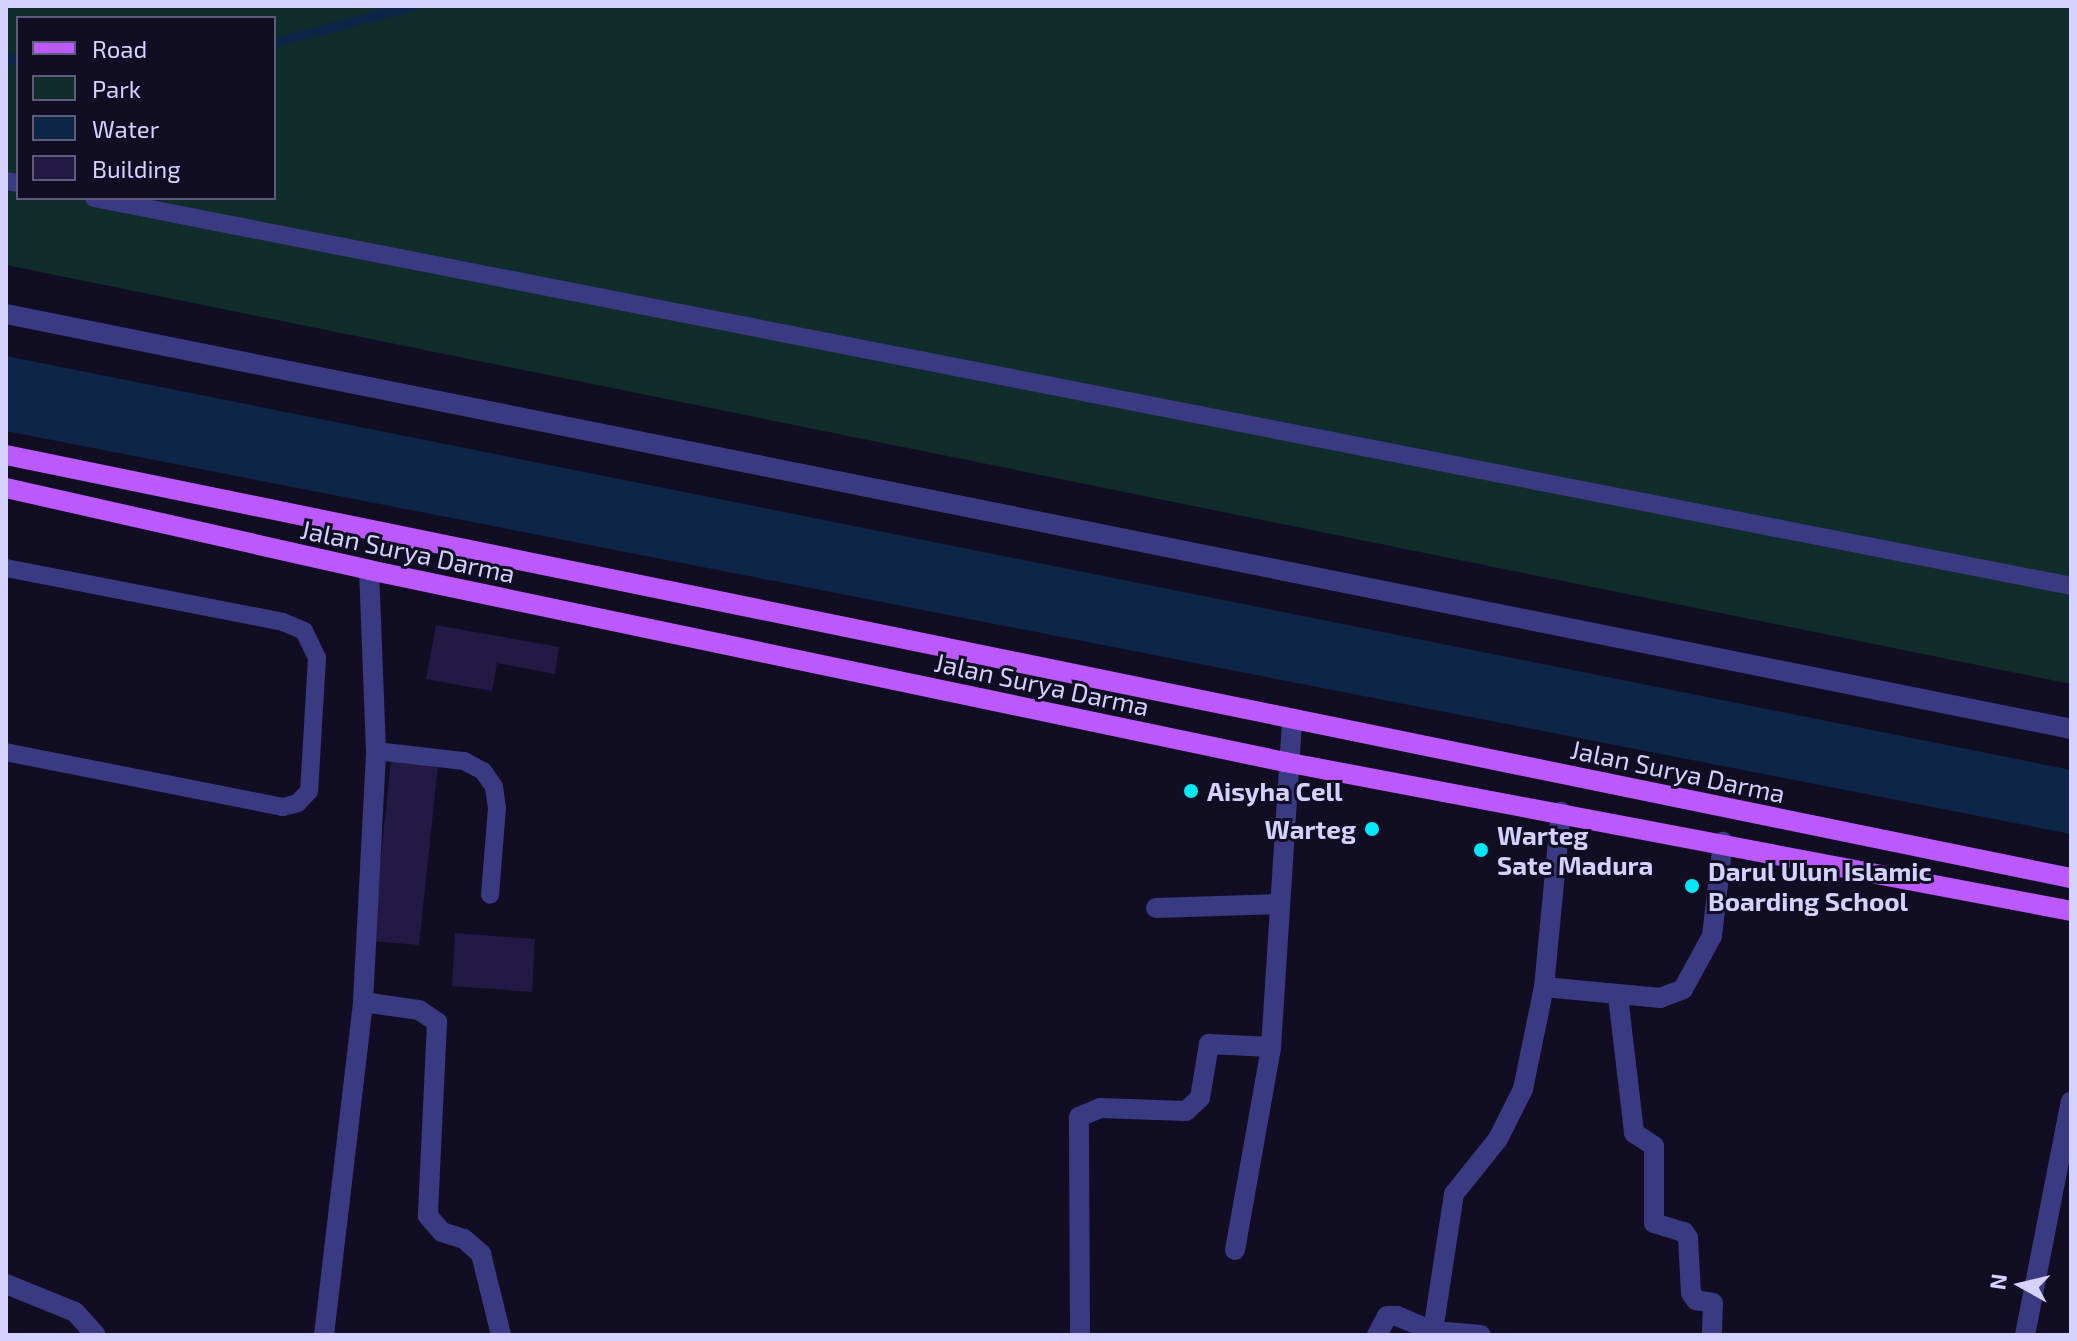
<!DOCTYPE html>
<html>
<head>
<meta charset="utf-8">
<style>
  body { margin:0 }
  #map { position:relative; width:2077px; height:1341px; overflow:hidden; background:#110e23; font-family:"Exo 2",sans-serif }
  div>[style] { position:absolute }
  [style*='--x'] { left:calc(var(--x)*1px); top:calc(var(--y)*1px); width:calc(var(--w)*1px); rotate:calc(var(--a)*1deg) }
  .green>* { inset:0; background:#112d2b }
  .water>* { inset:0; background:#0d2648 }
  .stream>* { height:10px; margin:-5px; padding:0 5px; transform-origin:5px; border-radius:5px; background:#0d2648 }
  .building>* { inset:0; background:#221a44 }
  .lane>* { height:18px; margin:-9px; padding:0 9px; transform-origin:9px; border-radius:9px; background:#3a3a82 }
  .street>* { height:20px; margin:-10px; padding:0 10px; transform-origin:10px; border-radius:10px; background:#3a3a82 }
  .primary>* { height:20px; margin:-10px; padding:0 10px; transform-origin:10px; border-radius:10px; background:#bb59fd }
  .dots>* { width:22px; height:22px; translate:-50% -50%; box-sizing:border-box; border:4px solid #110e23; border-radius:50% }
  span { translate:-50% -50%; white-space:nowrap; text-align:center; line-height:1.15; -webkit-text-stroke:6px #110e23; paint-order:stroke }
  .street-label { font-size:26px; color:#d5d1fe }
  .poi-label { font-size:26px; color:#d5d1fe; font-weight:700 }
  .left { translate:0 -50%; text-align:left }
  .right { translate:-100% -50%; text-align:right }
  .frame { position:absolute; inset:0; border:8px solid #d5d1fe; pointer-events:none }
  .legend { position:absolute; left:16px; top:16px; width:260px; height:184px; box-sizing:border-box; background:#110e23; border:2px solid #5f5c7b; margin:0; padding:10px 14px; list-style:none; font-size:24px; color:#d5d1fe }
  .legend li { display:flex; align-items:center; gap:16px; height:40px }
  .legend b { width:40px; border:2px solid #5f5c7b }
  .north { position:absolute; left:1981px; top:1245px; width:80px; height:80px; -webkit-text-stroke:6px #110e23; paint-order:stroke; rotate:278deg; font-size:22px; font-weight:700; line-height:32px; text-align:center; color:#d5d1fe }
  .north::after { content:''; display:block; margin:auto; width:28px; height:36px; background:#d5d1fe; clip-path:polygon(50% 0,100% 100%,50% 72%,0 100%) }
</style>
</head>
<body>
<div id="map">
  <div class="green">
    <div style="clip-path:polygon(evenodd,6px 6px,2071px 6px,2071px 684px,6px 265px,6px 6px,18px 18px,274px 18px,274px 198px,18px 198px,18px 18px)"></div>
  </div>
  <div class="water">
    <div style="clip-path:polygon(6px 356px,2071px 770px,2071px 834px,6px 431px)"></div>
  </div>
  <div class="stream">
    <div style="--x:274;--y:43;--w:145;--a:-14.8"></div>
    <div style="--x:6;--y:58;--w:12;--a:9"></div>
  </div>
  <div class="building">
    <div style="clip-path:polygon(436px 625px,559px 647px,555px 674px,497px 663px,492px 691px,426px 679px)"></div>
    <div style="clip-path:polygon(391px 761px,438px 765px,419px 945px,372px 941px)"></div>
    <div style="clip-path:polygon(455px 933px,535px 939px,532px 992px,452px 986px)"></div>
  </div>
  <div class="lane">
    <div style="--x:6;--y:181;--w:12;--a:9"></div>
    <div style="--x:94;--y:198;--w:2015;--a:11.1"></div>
    <div style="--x:6;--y:568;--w:282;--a:11"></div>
    <div style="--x:283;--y:622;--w:23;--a:23"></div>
    <div style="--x:304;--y:631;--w:30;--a:64"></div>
    <div style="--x:317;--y:658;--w:133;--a:93.4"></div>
    <div style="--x:309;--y:791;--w:16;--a:133"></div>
    <div style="--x:298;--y:803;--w:16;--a:165"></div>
    <div style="--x:283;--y:807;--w:282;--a:-168.8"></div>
    <div style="--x:376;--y:751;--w:89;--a:6.5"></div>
    <div style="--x:464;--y:761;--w:21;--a:28"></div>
    <div style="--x:483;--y:771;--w:19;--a:55"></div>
    <div style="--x:494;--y:787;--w:21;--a:82"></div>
    <div style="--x:497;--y:808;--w:87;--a:94.6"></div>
  </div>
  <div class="street">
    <div style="--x:6;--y:314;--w:2106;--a:11.36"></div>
    <div style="--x:1156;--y:908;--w:121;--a:-1.9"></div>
    <div style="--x:1544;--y:987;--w:117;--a:5.4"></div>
    <div style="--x:1660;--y:998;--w:25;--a:-21"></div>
    <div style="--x:1683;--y:989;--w:60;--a:-61.3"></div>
    <div style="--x:1712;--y:936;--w:95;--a:-83.3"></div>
    <div style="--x:1618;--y:996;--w:138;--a:83.3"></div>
    <div style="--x:1634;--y:1133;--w:24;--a:33"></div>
    <div style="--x:1654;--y:1146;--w:77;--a:90"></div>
    <div style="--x:1654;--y:1223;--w:31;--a:17"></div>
    <div style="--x:1684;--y:1232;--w:7;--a:56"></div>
    <div style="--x:1688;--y:1238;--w:55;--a:86.9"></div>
    <div style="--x:1691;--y:1293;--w:9;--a:54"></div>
    <div style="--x:1696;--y:1300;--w:17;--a:10"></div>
    <div style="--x:1713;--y:1303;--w:32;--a:92"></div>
    <div style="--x:363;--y:1002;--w:57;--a:8.1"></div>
    <div style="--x:419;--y:1010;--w:22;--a:34"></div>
    <div style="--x:437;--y:1022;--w:194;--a:92.7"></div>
    <div style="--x:428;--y:1216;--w:21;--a:49"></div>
    <div style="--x:442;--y:1232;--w:23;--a:18"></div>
    <div style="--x:464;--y:1239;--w:23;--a:41"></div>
    <div style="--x:481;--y:1254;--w:83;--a:76.1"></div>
    <div style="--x:1235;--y:1250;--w:206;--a:-79.9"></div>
    <div style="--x:1271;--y:1047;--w:329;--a:-86.3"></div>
    <div style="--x:6;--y:1284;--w:74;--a:22.1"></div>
    <div style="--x:75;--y:1312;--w:31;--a:48"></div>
    <div style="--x:1433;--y:1331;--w:139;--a:-81.3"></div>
    <div style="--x:1454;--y:1194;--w:70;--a:-51.3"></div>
    <div style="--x:1498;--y:1139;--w:56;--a:-63.4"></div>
    <div style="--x:1523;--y:1089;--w:104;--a:-78.4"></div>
    <div style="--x:1544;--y:987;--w:176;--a:-84.5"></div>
    <div style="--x:324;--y:1335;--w:335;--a:-83.3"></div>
    <div style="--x:363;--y:1002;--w:251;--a:-87"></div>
    <div style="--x:376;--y:751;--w:181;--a:-92.2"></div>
    <div style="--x:1080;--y:1335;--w:218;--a:-90.3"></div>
    <div style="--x:1079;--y:1117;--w:23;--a:-23"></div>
    <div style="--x:1100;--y:1108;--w:86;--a:2"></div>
    <div style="--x:1186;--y:1111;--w:19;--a:-43"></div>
    <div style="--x:1200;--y:1098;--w:55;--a:-80.5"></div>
    <div style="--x:1209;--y:1044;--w:62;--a:2.8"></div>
    <div style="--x:1377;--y:1335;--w:21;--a:-62"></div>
    <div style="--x:1387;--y:1316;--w:10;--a:0"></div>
    <div style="--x:1397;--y:1316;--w:39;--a:23"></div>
    <div style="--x:1433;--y:1331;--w:48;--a:4.8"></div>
    <div style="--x:2025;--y:1335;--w:238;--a:-78.9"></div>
  </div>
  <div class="primary">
    <div style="--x:6;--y:455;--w:2108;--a:11.58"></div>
    <div style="--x:6;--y:488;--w:372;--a:12.7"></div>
    <div style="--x:369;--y:570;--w:936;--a:11.84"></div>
    <div style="--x:1285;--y:762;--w:800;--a:10.73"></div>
  </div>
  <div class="dots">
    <div style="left:1191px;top:791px;background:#03e7f8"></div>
    <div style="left:1372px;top:829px;background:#03e7f8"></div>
    <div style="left:1481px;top:850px;background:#03e7f8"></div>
    <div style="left:1692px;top:886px;background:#03e7f8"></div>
  </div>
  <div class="street-label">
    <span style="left:408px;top:551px;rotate:12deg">Jalan Surya Darma</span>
    <span style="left:1042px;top:684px;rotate:12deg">Jalan Surya Darma</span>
    <span style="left:1678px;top:771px;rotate:12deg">Jalan Surya Darma</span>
  </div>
  <div class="poi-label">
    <span class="left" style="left:1207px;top:791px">Aisyha Cell</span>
    <span class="right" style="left:1356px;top:829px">Warteg</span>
    <span class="left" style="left:1497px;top:850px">Warteg<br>Sate Madura</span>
    <span class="left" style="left:1708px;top:886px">Darul Ulun Islamic<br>Boarding School</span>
  </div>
  <div class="frame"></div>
  <ul class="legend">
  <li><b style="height:10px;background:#bb59fd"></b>Road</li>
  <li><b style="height:22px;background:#112d2b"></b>Park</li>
  <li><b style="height:22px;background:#0d2648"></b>Water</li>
  <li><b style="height:22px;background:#221a44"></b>Building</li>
  </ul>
  <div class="north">N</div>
</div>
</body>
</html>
